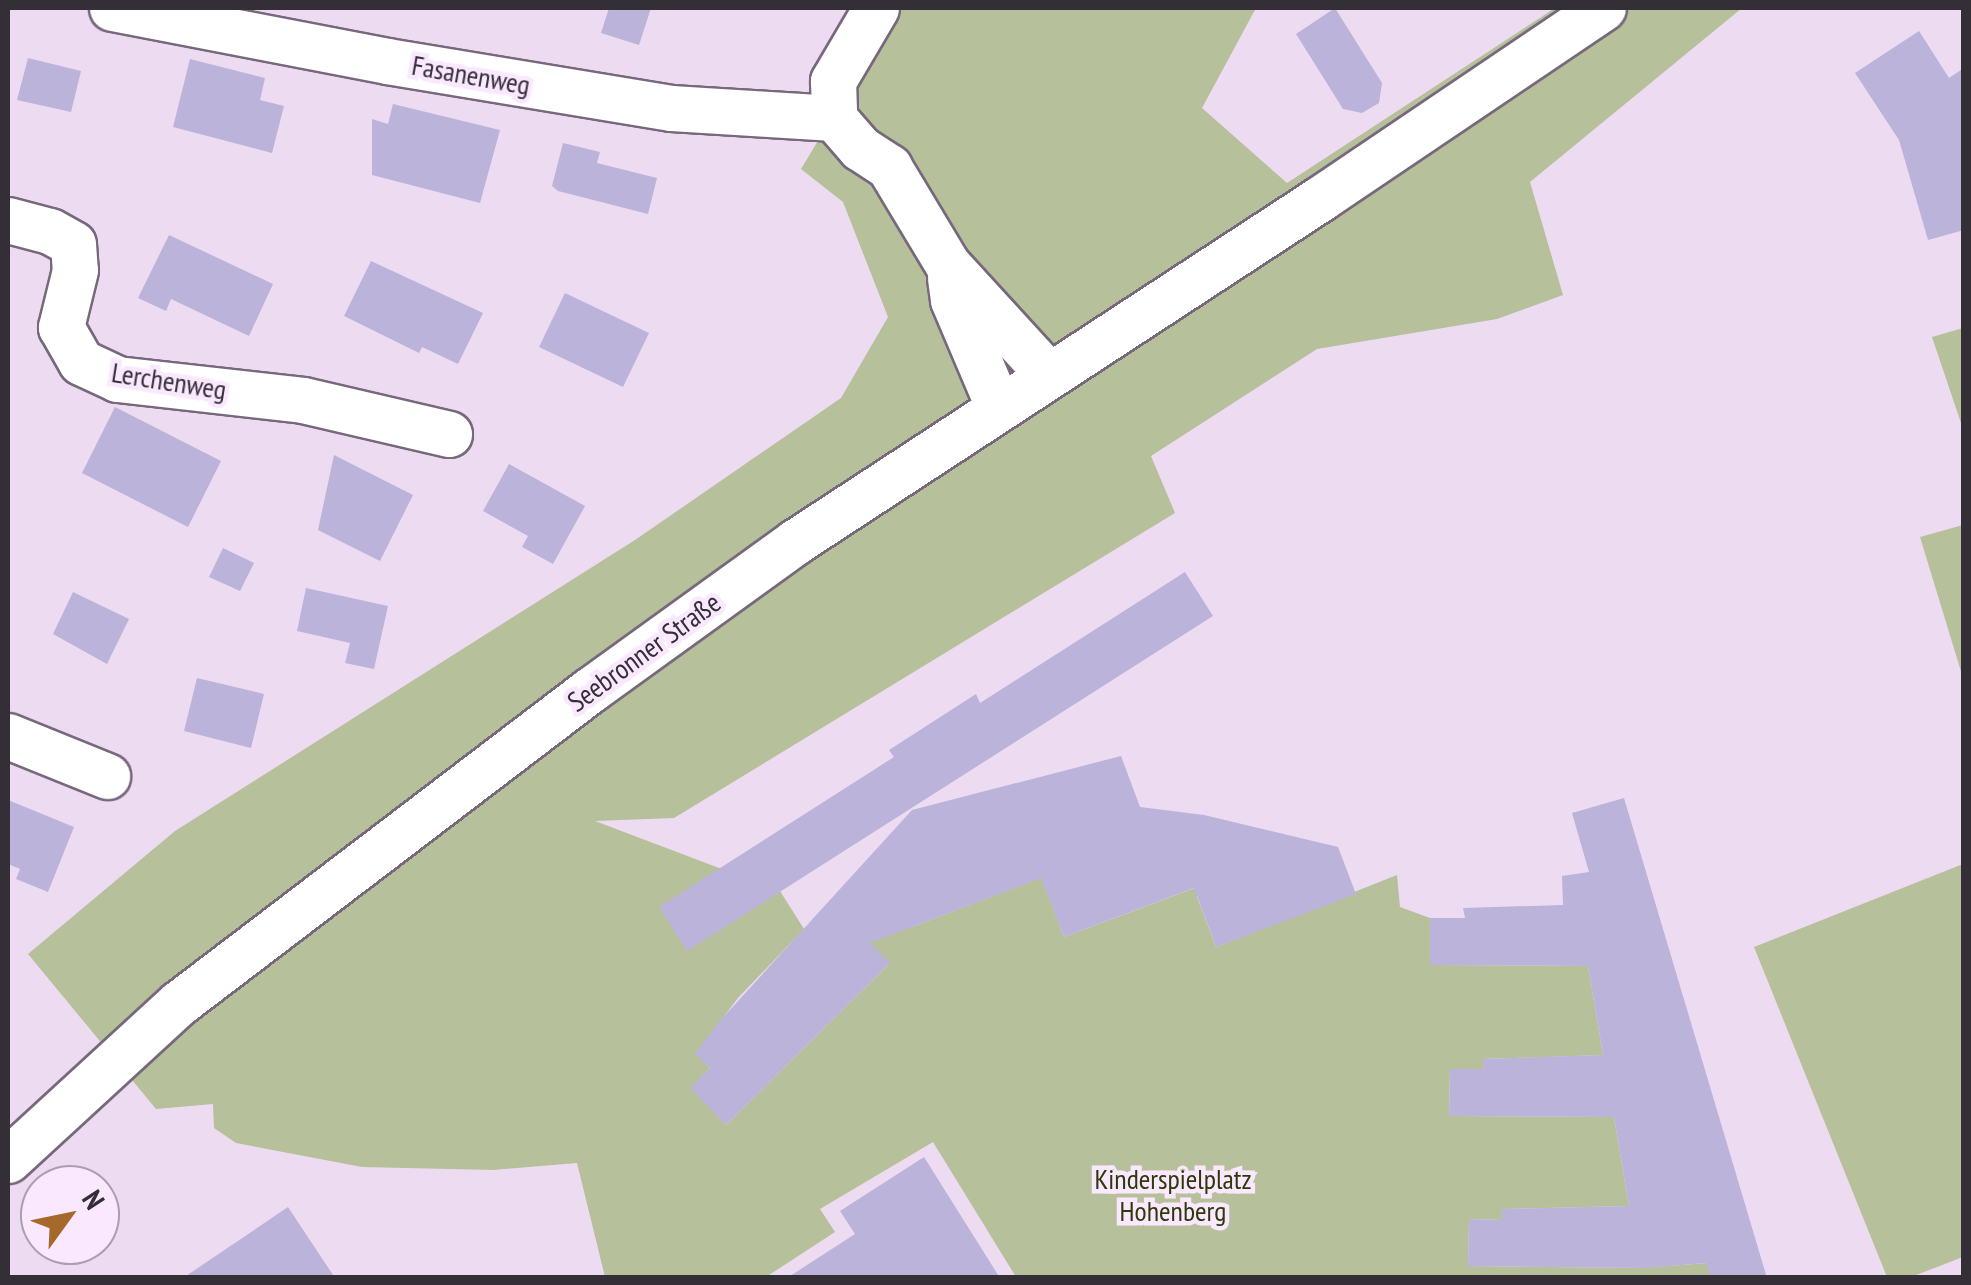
<!DOCTYPE html>
<html>
<head>
<meta charset="utf-8">
<style>
  body { margin:0 }
  #map { position:relative; width:1971px; height:1285px; overflow:hidden; background:#eddbf1; font-family:"PT Sans Narrow",sans-serif }
  div>[style] { position:absolute }
  [style*='--x'] { left:calc(var(--x)*1px); top:calc(var(--y)*1px); width:calc(var(--w)*1px); rotate:calc(var(--a)*1deg) }
  .green>* { inset:0; background:#b6c09a }
  .building>* { inset:0; background:#bbb3da }
  .roads { filter:drop-shadow(2px 0 #77687c) drop-shadow(-2px 0 #77687c) drop-shadow(0 2px #77687c) drop-shadow(0 -2px #77687c) }
  .minor>* { height:45px; margin:-22.5px; padding:0 22.5px; transform-origin:22.5px; border-radius:22.5px; background:#fff }
  span { translate:-50% -50%; white-space:nowrap; text-align:center; line-height:1.15; -webkit-text-stroke:9px #fae8ff; paint-order:stroke }
  .street-label { font-size:28px; color:#342e36 }
  .park-label { font-size:28px; color:#2f3809 }
  .frame { position:absolute; inset:0; border:10px solid #342e36; pointer-events:none }
  .north { position:absolute; left:20px; top:1165px; width:100px; height:100px; box-sizing:border-box; background:#fae8ff; border:2px solid #ab9eaf; border-radius:50%; rotate:57deg; font-size:28px; font-weight:700; line-height:40px; text-align:center; color:#342e36 }
  .north::after { content:''; display:block; margin:auto; width:35px; height:45px; background:#a56a2b; clip-path:polygon(50% 0,100% 100%,50% 72%,0 100%) }
</style>
</head>
<body>
<div id="map">
  <div class="green">
    <div style="clip-path:polygon(898px 8px,1256px 8px,1202px 108px,1287px 183px,1555px 8px,1742px 8px,1530px 182px,1563px 295px,1497px 319px,1317px 349px,1151px 456px,1175px 513px,674px 818px,595px 821px,780px 891px,804px 929px,738px 998px,696px 1053px,710px 1068px,691px 1088px,726px 1125px,889px 964px,865px 939px,912px 927px,1048px 875px,1045px 887px,1064px 937px,1200px 886px,1197px 897px,1216px 947px,1397px 875px,1400px 907px,1430px 918px,1431px 965px,1588px 966px,1603px 1055px,1483px 1059px,1484px 1069px,1450px 1069px,1449px 1116px,1614px 1117px,1629px 1206px,1502px 1209px,1503px 1220px,1469px 1219px,1468px 1266px,1641px 1268px,1708px 1263px,1711px 1277px,1016px 1277px,933px 1142px,820px 1209px,835px 1232px,766px 1277px,605px 1277px,577px 1163px,493px 1170px,362px 1167px,236px 1143px,214px 1128px,213px 1104px,156px 1109px,28px 954px,175px 831px,635px 540px,841px 398px,888px 317px,843px 202px,801px 169px)"></div>
    <div style="clip-path:polygon(1963px 328px,1964px 328px,1963px 429px,1932px 337px)"></div>
    <div style="clip-path:polygon(1963px 525px,1964px 525px,1963px 678px,1920px 537px)"></div>
    <div style="clip-path:polygon(1963px 864px,1963px 1257px,1911px 1277px,1887px 1277px,1754px 947px)"></div>
  </div>
  <div class="building">
    <div style="clip-path:polygon(609px 8px,651px 8px,639px 45px,601px 33px)"></div>
    <div style="clip-path:polygon(1335px 8px,1382px 83px,1379px 103px,1362px 113px,1343px 109px,1296px 34px)"></div>
    <div style="clip-path:polygon(1919px 31px,1949px 78px,1964px 68px,1964px 230px,1928px 240px,1899px 140px,1855px 73px)"></div>
    <div style="clip-path:polygon(28px 58px,81px 71px,71px 112px,17px 100px)"></div>
    <div style="clip-path:polygon(190px 59px,265px 78px,260px 100px,284px 106px,272px 153px,173px 127px)"></div>
    <div style="clip-path:polygon(393px 104px,500px 130px,480px 203px,372px 175px,372px 119px,388px 124px)"></div>
    <div style="clip-path:polygon(563px 143px,600px 152px,597px 163px,657px 178px,648px 214px,558px 191px,552px 186px)"></div>
    <div style="clip-path:polygon(169px 235px,273px 284px,249px 336px,171px 299px,166px 311px,138px 298px)"></div>
    <div style="clip-path:polygon(371px 261px,483px 313px,458px 364px,422px 347px,419px 353px,344px 316px)"></div>
    <div style="clip-path:polygon(565px 293px,649px 333px,623px 387px,539px 347px)"></div>
    <div style="clip-path:polygon(115px 407px,221px 461px,188px 527px,82px 473px)"></div>
    <div style="clip-path:polygon(334px 455px,413px 495px,380px 561px,318px 530px)"></div>
    <div style="clip-path:polygon(509px 464px,585px 506px,553px 564px,522px 547px,528px 536px,483px 511px)"></div>
    <div style="clip-path:polygon(223px 548px,254px 563px,240px 591px,209px 577px)"></div>
    <div style="clip-path:polygon(1185px 572px,1213px 616px,687px 951px,659px 907px,894px 757px,889px 750px,976px 694px,980px 703px)"></div>
    <div style="clip-path:polygon(306px 588px,388px 606px,374px 669px,345px 663px,350px 643px,297px 631px)"></div>
    <div style="clip-path:polygon(73px 592px,129px 619px,107px 664px,53px 634px)"></div>
    <div style="clip-path:polygon(197px 678px,264px 694px,251px 748px,184px 731px)"></div>
    <div style="clip-path:polygon(1121px 756px,1140px 807px,1204px 815px,1338px 847px,1356px 894px,1216px 947px,1194px 888px,1064px 937px,1041px 878px,870px 943px,890px 963px,726px 1125px,690px 1088px,710px 1068px,695px 1054px,717px 1024px,912px 810px)"></div>
    <div style="clip-path:polygon(1624px 798px,1767px 1278px,1711px 1278px,1706px 1263px,1646px 1268px,1468px 1266px,1469px 1219px,1503px 1220px,1501px 1209px,1629px 1206px,1614px 1117px,1449px 1116px,1450px 1069px,1484px 1069px,1482px 1059px,1603px 1055px,1588px 966px,1430px 965px,1430px 918px,1465px 918px,1463px 908px,1563px 905px,1562px 876px,1589px 872px,1572px 813px)"></div>
    <div style="clip-path:polygon(8px 800px,74px 827px,48px 892px,16px 879px,20px 869px,8px 864px)"></div>
    <div style="clip-path:polygon(924px 1157px,1000px 1278px,787px 1278px,855px 1234px,840px 1211px)"></div>
    <div style="clip-path:polygon(288px 1207px,335px 1278px,183px 1278px)"></div>
  </div>
  <div class="roads">
    <div class="minor">
      <div style="--x:112;--y:8;--w:280;--a:10.9"></div>
      <div style="--x:387;--y:61;--w:288;--a:9.4"></div>
      <div style="--x:671;--y:108;--w:163;--a:3.5"></div>
      <div style="--x:876;--y:8;--w:85;--a:120.5"></div>
      <div style="--x:833;--y:81;--w:37;--a:88"></div>
      <div style="--x:834;--y:118;--w:40;--a:49"></div>
      <div style="--x:860;--y:148;--w:35;--a:33"></div>
      <div style="--x:889;--y:167;--w:114;--a:59"></div>
      <div style="--x:948;--y:265;--w:148;--a:47.5"></div>
      <div style="--x:8;--y:220;--w:43;--a:14.7"></div>
      <div style="--x:50;--y:231;--w:26;--a:29"></div>
      <div style="--x:73;--y:244;--w:26;--a:86"></div>
      <div style="--x:75;--y:270;--w:59;--a:103.8"></div>
      <div style="--x:61;--y:327;--w:40;--a:60.3"></div>
      <div style="--x:81;--y:362;--w:40;--a:25"></div>
      <div style="--x:117;--y:379;--w:187;--a:6.4"></div>
      <div style="--x:303;--y:400;--w:150;--a:13.1"></div>
      <div style="--x:950;--y:278;--w:22;--a:82"></div>
      <div style="--x:953;--y:300;--w:115;--a:67"></div>
      <div style="--x:8;--y:736;--w:107;--a:22"></div>
      <div style="--x:8;--y:1160;--w:232;--a:-42.6"></div>
      <div style="--x:179;--y:1003;--w:517;--a:-37.29"></div>
      <div style="--x:590;--y:690;--w:253;--a:-35.8"></div>
      <div style="--x:795;--y:542;--w:628;--a:-33.18"></div>
      <div style="--x:1321;--y:198;--w:340;--a:-34"></div>
    </div>
  </div>
  <div class="street-label">
    <span style="left:471px;top:75px;rotate:10deg">Fasanenweg</span>
    <span style="left:169px;top:381px;rotate:9deg">Lerchenweg</span>
    <span style="left:644px;top:652px;rotate:-36deg">Seebronner Straße</span>
  </div>
  <div class="park-label">
    <span style="left:1173px;top:1195px">Kinderspielplatz<br>Hohenberg</span>
  </div>
  <div class="frame"></div>
  <div class="north">N</div>
</div>
</body>
</html>
